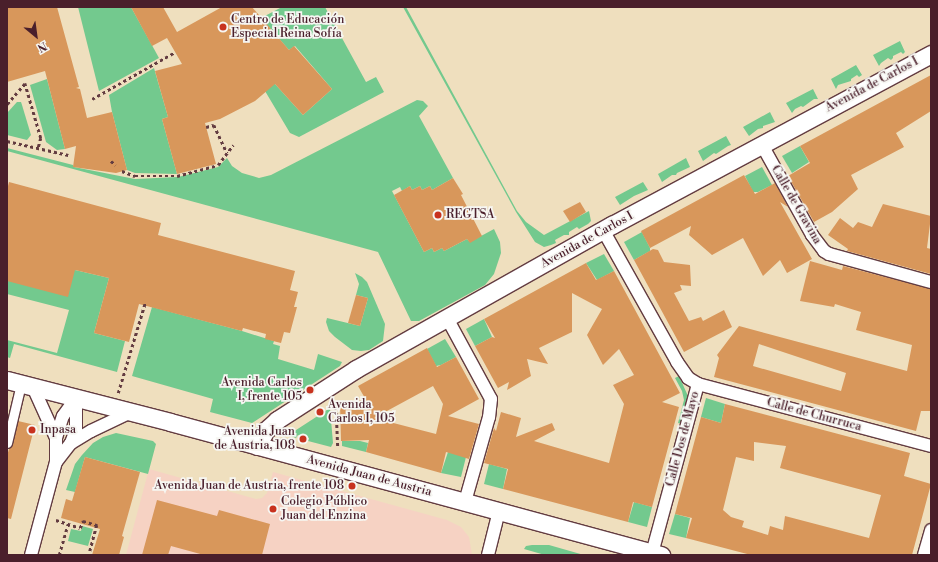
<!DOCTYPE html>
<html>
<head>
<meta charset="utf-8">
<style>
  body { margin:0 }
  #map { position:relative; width:938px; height:562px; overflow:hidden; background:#efdfbe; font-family:"Libre Bodoni",serif }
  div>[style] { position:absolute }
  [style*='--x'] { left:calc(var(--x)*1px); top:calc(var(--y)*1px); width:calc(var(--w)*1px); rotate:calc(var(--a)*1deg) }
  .built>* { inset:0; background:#f6d2c3 }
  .green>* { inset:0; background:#73c98e }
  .building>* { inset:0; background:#d8975b }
  .path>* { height:2.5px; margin-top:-1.25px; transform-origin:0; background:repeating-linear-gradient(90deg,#633c41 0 3px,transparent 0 6px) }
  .roads { filter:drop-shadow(1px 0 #633c41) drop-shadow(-1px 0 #633c41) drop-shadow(0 1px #633c41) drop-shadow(0 -1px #633c41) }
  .pedestrian>* { height:9px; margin:-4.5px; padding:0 4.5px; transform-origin:4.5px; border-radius:4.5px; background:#fff }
  .minor>* { height:12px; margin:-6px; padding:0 6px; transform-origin:6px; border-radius:6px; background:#fff }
  .secondary>* { height:17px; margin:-8.5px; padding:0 8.5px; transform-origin:8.5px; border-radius:8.5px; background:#fff }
  .dots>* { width:11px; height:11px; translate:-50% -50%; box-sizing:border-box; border:2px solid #f6f6f2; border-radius:50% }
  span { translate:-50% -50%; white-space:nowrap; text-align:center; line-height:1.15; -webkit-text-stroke:3.5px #f6f6f2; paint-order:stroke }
  .poi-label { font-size:12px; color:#4a1f2b }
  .left { translate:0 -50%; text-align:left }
  .right { translate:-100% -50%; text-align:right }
  .street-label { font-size:12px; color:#4a1f2b }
  .frame { position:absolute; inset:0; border:8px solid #4a1f2b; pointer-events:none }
  .north { position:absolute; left:16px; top:16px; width:40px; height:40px; -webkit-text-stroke:3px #f6f6f2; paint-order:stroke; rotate:151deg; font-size:11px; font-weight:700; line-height:16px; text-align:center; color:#4a1f2b }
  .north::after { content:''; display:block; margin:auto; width:14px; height:18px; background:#4a1f2b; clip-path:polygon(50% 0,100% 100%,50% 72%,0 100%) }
</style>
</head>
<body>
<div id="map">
  <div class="built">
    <div style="clip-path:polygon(149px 469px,256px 499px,262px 498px,267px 493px,273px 472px,447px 520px,461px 527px,469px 537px,472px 555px,126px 555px)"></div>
  </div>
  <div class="green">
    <div style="clip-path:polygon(78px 7px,131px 7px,159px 58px,99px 91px)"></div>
    <div style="clip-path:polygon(282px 7px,325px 7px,366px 82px,376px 77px,384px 92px,299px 137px,290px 133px,249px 64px,275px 84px,303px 115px,332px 89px,295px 46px,289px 50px,261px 18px)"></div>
    <div style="clip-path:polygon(403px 7px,406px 7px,517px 211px,526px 222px,544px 235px,589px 211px,591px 221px,588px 224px,579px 229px,577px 227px,569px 232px,569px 235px,564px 235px,555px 240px,556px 243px,551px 245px,544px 247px,535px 242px,516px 212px)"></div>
    <div style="clip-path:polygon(900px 41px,905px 52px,903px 54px,901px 52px,893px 56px,893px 58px,891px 60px,888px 58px,881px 63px,879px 66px,873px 55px)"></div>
    <div style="clip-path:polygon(856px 65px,862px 75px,859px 77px,857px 75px,851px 79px,851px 81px,838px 85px,836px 89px,831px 79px)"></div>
    <div style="clip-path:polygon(154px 68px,168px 117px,162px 119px,177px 174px,135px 173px,127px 170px,112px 112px,109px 95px)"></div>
    <div style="clip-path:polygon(47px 79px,65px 149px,57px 150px,46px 142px,30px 85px)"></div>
    <div style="clip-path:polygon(813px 89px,818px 99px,814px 99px,803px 107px,801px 106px,795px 109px,792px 113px,786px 103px)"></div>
    <div style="clip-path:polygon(417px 100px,423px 101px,428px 106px,419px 116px,453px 178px,432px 190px,430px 186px,422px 190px,420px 186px,412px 190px,410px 186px,402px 191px,400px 187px,392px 191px,424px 252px,432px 248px,434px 252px,442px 248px,444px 251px,467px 239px,470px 242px,494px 229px,500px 242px,501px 253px,494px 274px,485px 285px,419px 321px,411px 321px,378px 252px,7px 151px,7px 148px,73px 165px,74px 167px,135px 179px,178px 177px,218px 167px,227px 158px,232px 166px,242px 173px,259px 178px,271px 175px)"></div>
    <div style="clip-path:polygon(17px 102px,21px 102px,22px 105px,31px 135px,27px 140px,7px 135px,7px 113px)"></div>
    <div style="clip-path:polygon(770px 112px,775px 122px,763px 126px,763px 128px,758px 129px,749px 136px,743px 127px)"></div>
    <div style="clip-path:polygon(726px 136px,731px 145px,728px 146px,716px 154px,714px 153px,703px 161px,698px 151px)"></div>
    <div style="clip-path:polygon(800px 146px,809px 162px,792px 173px,782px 156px)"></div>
    <div style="clip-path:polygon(686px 158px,690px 167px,677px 173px,676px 175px,672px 175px,662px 182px,658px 174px)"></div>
    <div style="clip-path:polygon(762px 167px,772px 185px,758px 192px,753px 192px,745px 176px)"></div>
    <div style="clip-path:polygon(643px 182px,648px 190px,634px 196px,620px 205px,615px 197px)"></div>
    <div style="clip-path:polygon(642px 232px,650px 248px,650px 251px,634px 260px,624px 242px)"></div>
    <div style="clip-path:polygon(604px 254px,614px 271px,597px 280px,586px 263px)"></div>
    <div style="clip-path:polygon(75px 270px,109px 278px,94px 333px,125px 341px,117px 372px,14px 344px,10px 358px,7px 357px,7px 340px,57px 353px,69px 310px,7px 294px,7px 281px)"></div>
    <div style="clip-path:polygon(355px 273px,362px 277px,367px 282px,385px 324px,383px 341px,369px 350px,361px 351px,352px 350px,335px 337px,329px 331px,326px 322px,327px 318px,360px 326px,368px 298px,356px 295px,359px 284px)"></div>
    <div style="clip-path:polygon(152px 307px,242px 331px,274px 341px,273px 344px,280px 346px,278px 359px,314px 370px,318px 354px,342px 362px,340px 366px,252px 423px,210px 412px,213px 399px,132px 376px)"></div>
    <div style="clip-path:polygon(484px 319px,492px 337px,475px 346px,466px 329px)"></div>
    <div style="clip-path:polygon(445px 339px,456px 357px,441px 365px,436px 366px,427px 349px)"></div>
    <div style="clip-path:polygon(679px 376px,688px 396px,683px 424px,678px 423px,684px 400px,682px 391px,675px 378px)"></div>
    <div style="clip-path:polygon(706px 398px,725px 404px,721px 423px,701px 417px)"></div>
    <div style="clip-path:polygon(330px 408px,333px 443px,331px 447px,308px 441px,309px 438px,298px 435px,296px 438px,291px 436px,293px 432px)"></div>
    <div style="clip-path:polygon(116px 433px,153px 441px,156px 444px,148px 474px,85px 457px,75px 492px,66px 490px,75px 464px,82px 455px,93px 443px,103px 437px)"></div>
    <div style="clip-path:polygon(342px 441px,360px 441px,368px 443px,366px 452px,342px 446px)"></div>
    <div style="clip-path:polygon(448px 452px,466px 457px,461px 477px,441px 473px)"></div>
    <div style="clip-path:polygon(489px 464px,507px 469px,503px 489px,484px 484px)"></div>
    <div style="clip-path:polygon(634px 502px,652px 507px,647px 527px,628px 522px)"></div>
    <div style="clip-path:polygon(675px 514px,690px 518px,686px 538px,669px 534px)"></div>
    <div style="clip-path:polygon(82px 526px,93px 529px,88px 546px,68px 541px,71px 529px,81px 531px)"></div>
    <div style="clip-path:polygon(532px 545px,549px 545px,584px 555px,545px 555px,524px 549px,526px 546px)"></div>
  </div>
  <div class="building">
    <div style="clip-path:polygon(7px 7px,57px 7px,79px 87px,76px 88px,80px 89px,87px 118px,112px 112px,127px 170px,116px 173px,73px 167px,76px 146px,65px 149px,45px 71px,7px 82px)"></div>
    <div style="clip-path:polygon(131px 7px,163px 7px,177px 32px,222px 7px,252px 7px,289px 50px,294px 46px,332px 89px,303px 115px,275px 84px,255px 101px,220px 119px,205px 123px,216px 164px,177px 174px,162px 119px,168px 117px,155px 71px,182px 64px,167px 38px,152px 46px)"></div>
    <div style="clip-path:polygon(931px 75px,931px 111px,896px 133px,904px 147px,851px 175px,858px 189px,832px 212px,814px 222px,788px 176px,810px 163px,800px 146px)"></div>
    <div style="clip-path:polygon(744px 175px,755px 194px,775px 183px,788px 207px,780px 202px,812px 259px,787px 273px,780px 260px,763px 276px,743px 238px,712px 255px,689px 235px,691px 226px,650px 248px,641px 231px)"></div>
    <div style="clip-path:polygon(453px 178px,463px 194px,461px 195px,482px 236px,470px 243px,467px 239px,444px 251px,442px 248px,434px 252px,432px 248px,424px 252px,394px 195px,410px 186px,412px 190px,420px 186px,422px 190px,430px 186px,432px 190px)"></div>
    <div style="clip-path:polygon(9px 182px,161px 223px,158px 235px,295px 271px,290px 290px,298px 292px,294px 307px,297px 307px,290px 333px,284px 332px,281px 343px,265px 339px,266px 334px,243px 328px,242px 331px,139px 304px,129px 342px,94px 333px,109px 278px,75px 270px,68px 297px,7px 281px,7px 190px)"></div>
    <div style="clip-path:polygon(580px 202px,586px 212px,570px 222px,563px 211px)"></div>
    <div style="clip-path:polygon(883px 204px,931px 216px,927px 248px,931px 249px,931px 274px,847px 251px,848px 249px,828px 235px,840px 218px,853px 228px,858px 222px,872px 227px)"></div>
    <div style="clip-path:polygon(653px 249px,658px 250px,664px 262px,690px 265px,691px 286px,680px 285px,682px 290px,674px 293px,689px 321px,701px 317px,703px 321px,724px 310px,732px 327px,684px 352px,634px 260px)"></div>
    <div style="clip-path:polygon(evenodd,810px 261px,842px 270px,843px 266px,931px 289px,931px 411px,921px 411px,916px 431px,714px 377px,719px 358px,717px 355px,739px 326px,907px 371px,912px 345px,856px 330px,861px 312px,835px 304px,834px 307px,800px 301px,810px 261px,759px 344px,846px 373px,841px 391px,753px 366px,759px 344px)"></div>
    <div style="clip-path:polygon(586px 263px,596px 280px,614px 271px,680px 393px,662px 402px,679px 407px,652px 507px,633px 502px,628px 522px,503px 489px,508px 469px,484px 463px,494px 428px,496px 431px,501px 412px,521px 418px,516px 437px,552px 423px,555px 430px,534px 441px,609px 463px,624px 404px,613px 385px,634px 375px,619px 349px,603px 365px,587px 335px,602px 309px,572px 293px,572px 332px,539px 348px,548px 364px,527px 359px,531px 376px,507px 390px,509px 382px,498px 388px,475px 346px,492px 337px,495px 338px,484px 319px)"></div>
    <div style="clip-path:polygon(356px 295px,368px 298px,360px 326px,348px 323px)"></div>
    <div style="clip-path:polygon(evenodd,427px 348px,437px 367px,456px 357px,479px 399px,448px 416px,479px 424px,469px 459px,446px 452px,441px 473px,366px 452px,369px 440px,341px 441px,340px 402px,366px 400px,358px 386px,427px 348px,433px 386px,443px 404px,436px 434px,374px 418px,433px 386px)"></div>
    <div style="clip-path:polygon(evenodd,725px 404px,910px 453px,904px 476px,931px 484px,912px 555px,751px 555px,686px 538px,692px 518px,675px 514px,701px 417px,721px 423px,725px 404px,754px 442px,786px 446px,780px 468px,881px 495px,869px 538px,785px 516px,783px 530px,770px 526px,768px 535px,742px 527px,744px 521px,731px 517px,723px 510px,736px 457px,754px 461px,754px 442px)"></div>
    <div style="clip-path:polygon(18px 421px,35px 425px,11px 519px,7px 518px,7px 456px,9px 449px,13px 444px)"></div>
    <div style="clip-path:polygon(85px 457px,140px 472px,122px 536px,124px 537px,119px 555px,92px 555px,100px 529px,61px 518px,66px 499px,72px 501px)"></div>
    <div style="clip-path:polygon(157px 500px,217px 516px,219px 510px,270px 524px,262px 555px,204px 555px,171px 546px,168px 555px,142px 555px)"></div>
  </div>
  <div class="path">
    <div style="--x:92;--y:99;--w:95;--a:-29.5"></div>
    <div style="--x:7;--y:104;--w:28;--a:-49"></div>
    <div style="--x:25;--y:83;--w:57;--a:73.8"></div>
    <div style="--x:41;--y:138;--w:11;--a:105"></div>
    <div style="--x:206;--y:127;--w:8;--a:-14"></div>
    <div style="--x:214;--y:125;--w:31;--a:65"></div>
    <div style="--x:7;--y:141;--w:63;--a:12.9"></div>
    <div style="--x:111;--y:161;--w:6;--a:39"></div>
    <div style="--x:122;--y:171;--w:14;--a:21"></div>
    <div style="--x:135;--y:176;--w:42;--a:0"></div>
    <div style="--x:177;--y:176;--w:42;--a:-15"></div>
    <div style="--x:218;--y:165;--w:25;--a:-53"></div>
    <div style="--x:118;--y:393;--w:94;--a:-73.3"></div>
    <div style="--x:336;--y:401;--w:47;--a:87.6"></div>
    <div style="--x:56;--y:520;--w:25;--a:18"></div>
    <div style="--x:80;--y:528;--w:8;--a:-67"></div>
    <div style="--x:83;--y:521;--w:15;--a:16"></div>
    <div style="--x:97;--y:525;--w:31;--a:105"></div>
    <div style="--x:59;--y:555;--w:32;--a:-74"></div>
  </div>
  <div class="roads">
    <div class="pedestrian">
      <div style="--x:7;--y:443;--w:61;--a:-76.7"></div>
    </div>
    <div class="minor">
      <div style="--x:762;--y:145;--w:103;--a:60.9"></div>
      <div style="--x:812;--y:235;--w:20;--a:53"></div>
      <div style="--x:824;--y:251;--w:6;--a:31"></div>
      <div style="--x:829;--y:254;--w:106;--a:15.4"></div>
      <div style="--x:603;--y:230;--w:151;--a:60.7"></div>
      <div style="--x:677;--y:362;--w:19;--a:55"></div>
      <div style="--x:688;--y:378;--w:12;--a:31"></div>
      <div style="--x:698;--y:384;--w:175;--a:105.2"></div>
      <div style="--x:447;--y:318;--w:92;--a:61.5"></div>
      <div style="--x:491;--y:399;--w:18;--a:96"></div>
      <div style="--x:489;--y:417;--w:88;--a:105.8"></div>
      <div style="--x:698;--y:384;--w:241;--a:14.9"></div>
      <div style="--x:33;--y:387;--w:56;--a:65.7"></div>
      <div style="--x:71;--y:443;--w:14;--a:-69"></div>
      <div style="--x:76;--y:430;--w:32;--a:-90"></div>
      <div style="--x:56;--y:462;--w:24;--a:-52"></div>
      <div style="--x:71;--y:443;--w:23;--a:-31"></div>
      <div style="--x:91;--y:431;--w:44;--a:-25.4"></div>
      <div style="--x:31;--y:555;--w:96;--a:-75"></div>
      <div style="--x:56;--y:462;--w:24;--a:-90"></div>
      <div style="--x:56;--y:438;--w:14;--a:-73"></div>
      <div style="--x:60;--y:425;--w:9;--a:-72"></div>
      <div style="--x:63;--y:416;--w:22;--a:-54"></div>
      <div style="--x:488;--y:555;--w:45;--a:-76"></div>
      <div style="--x:924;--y:555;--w:26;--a:-74"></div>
    </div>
    <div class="secondary">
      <div style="--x:7;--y:380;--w:168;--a:14.4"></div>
      <div style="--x:170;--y:422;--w:509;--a:15.16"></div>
      <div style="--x:257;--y:446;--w:18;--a:-61"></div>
      <div style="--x:266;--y:430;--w:15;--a:-42"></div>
      <div style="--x:277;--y:420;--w:94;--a:-32.8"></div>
      <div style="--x:356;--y:369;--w:294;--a:-29.4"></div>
      <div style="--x:612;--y:225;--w:362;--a:-28.2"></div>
    </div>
  </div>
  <div class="dots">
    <div style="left:223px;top:27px;background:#c8321e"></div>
    <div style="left:438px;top:215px;background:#c8321e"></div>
    <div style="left:310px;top:390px;background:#c8321e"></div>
    <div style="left:320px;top:412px;background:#c8321e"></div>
    <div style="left:32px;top:430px;background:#c8321e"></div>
    <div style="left:303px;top:439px;background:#c8321e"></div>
    <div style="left:352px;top:486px;background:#c8321e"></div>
    <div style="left:273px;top:509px;background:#c8321e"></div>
  </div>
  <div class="poi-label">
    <span class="left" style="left:231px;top:27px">Centro de Educación<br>Especial Reina Sofía</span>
    <span class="left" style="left:446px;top:215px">REGTSA</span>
    <span class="right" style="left:302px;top:390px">Avenida Carlos<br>I, frente 105</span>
    <span class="left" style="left:328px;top:412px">Avenida<br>Carlos I, 105</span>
    <span class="left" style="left:40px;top:430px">Inpasa</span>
    <span class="right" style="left:295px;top:439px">Avenida Juan<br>de Austria, 108</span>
    <span class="right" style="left:344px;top:486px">Avenida Juan de Austria, frente 108</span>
    <span class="left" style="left:281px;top:509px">Colegio Público<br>Juan del Enzina</span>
  </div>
  <div class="street-label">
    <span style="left:872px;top:85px;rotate:-28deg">Avenida de Carlos I</span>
    <span style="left:796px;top:205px;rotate:60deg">Calle de Gravina</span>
    <span style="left:587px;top:240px;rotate:-29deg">Avenida de Carlos I</span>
    <span style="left:814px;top:415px;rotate:15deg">Calle de Churruca</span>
    <span style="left:683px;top:439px;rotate:-75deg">Calle Dos de Mayo</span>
    <span style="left:369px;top:476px;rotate:15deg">Avenida Juan de Austria</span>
  </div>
  <div class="frame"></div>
  <div class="north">N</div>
</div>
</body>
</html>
